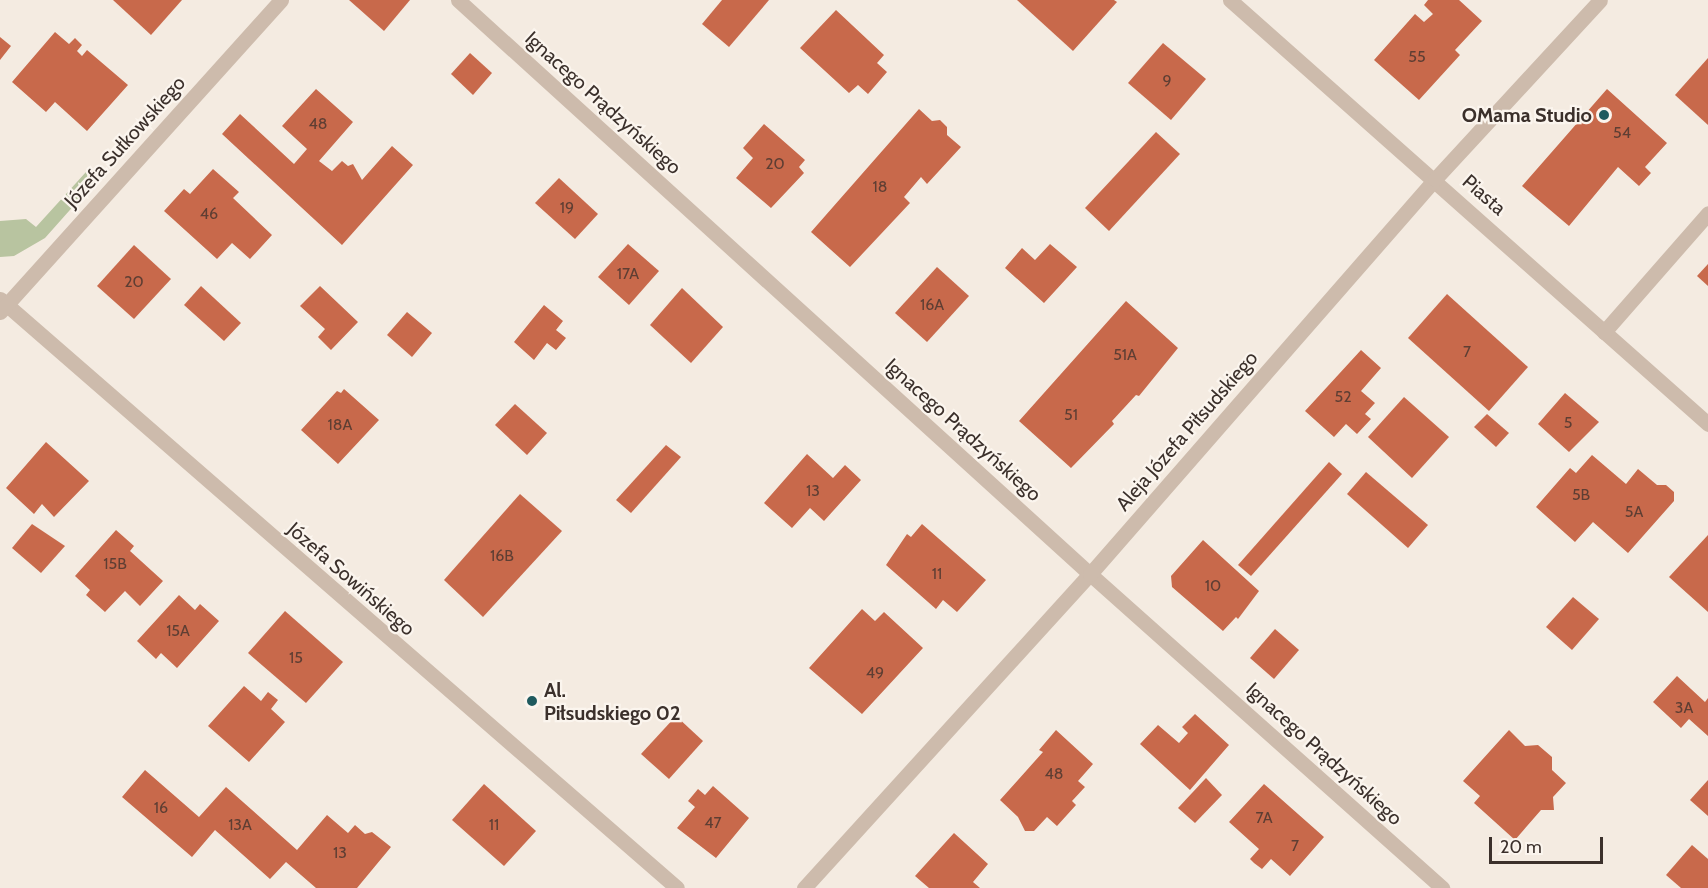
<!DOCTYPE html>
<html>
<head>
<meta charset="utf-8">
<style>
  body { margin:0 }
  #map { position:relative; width:1708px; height:888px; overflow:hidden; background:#f4ebe1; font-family:Cabin,sans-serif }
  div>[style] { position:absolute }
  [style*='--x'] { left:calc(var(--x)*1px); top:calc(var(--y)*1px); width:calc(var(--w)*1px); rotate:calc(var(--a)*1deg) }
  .green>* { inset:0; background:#b8c4a0 }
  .building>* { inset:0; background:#c8694b }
  .minor>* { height:15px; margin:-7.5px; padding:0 7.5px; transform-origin:7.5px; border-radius:7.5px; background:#cdbbac }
  .dots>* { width:16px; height:16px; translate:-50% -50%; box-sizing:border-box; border:3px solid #fbf5ee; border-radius:50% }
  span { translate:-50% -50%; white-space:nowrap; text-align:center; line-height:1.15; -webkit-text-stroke:4.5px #fbf5ee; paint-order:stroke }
  .number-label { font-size:16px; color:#5e3e33 }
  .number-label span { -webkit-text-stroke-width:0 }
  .street-label { font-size:20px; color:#3b302b }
  .poi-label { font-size:20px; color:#3b302b; font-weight:700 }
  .right { translate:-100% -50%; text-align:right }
  .left { translate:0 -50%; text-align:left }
  .scale { position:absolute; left:1489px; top:837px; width:114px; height:27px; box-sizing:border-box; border:3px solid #3b302b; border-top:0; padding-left:8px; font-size:18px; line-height:21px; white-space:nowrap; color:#3b302b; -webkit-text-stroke:4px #fbf5ee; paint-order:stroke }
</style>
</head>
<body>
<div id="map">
  <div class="green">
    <div style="clip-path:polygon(86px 172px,93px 184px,45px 238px,14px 256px,0 257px,0 221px,26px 219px,36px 227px)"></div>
  </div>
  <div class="building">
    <div style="clip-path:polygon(113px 0,182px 0,151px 35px)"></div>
    <div style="clip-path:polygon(349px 0,410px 0,384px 31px)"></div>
    <div style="clip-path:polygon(722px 0,769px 0,729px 47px,702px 24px)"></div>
    <div style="clip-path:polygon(1017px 0,1114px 0,1117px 2px,1073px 51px)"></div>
    <div style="clip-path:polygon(1428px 0,1459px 0,1482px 21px,1455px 50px,1460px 55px,1419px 100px,1374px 60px,1415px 14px,1424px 22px,1433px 14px,1424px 5px)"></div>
    <div style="clip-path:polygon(836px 10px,884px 55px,877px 63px,887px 72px,868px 94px,858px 85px,849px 93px,800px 48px)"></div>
    <div style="clip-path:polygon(55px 32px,69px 44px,75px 38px,82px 45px,77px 51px,82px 56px,87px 50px,128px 85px,87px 131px,55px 102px,46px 112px,12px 82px)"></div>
    <div style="clip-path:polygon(0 37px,11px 46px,0 60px)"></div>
    <div style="clip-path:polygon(1163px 43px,1206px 79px,1171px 120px,1128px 83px)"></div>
    <div style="clip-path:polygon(470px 53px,492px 73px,473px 95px,451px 74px)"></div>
    <div style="clip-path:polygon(1708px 58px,1708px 125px,1675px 95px)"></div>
    <div style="clip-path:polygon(316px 89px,353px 122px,319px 161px,332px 171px,342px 161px,348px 166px,353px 164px,362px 180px,392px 146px,413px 165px,342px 245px,222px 134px,240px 114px,294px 164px,307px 149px,282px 126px)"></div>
    <div style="clip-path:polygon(1607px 89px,1667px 143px,1645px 167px,1651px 173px,1639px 186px,1618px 167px,1569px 226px,1522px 186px)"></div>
    <div style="clip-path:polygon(919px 109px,932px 121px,940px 120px,947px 127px,947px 135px,961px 147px,927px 184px,921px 177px,904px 197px,910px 203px,850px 267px,811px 232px)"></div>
    <div style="clip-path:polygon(764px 124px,805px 160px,799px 167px,804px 173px,771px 208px,736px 178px,753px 158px,743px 148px)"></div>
    <div style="clip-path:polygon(1156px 132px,1180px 154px,1109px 231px,1085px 208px)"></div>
    <div style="clip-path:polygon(213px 169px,239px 192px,233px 198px,272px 235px,250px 259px,232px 243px,217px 259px,164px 211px,184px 189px,190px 194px)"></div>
    <div style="clip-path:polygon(559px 178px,598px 214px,575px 239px,535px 203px)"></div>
    <div style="clip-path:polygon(628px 244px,659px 271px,629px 305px,598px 277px)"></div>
    <div style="clip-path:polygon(1050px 244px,1077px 267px,1044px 303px,1005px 268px,1022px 248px,1035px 260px)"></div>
    <div style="clip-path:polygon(134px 245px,171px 279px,134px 319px,97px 286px)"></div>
    <div style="clip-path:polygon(1708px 264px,1708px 286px,1697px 276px)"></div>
    <div style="clip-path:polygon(937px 267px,969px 296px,927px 342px,895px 313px)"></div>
    <div style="clip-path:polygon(201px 286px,241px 323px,224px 341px,184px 305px)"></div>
    <div style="clip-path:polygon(320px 286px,358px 322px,331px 350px,318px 337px,325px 329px,300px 306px)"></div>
    <div style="clip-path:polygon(682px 288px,723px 327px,691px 363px,650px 325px)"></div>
    <div style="clip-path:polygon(1447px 294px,1528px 367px,1489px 411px,1408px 338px)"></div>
    <div style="clip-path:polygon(1126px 301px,1178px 348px,1139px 396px,1136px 395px,1112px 421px,1114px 424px,1071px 468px,1019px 421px)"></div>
    <div style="clip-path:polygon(544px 305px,563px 321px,556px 330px,566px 338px,556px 350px,547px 343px,534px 360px,514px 342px)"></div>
    <div style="clip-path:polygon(407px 312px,432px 333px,412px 357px,387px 335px)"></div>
    <div style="clip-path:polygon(1361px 350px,1381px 368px,1361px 391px,1375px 403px,1365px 414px,1371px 419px,1357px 434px,1346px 424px,1334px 437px,1305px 411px)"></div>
    <div style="clip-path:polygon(344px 389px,379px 420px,338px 464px,301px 430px,337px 391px,341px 393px)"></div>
    <div style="clip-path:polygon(1565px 393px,1599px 422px,1569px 452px,1538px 424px)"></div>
    <div style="clip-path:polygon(1404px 397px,1449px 437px,1412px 478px,1368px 437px)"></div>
    <div style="clip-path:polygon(515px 404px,547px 433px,527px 455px,495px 425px)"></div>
    <div style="clip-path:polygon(1487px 414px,1509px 433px,1496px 447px,1474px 427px)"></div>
    <div style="clip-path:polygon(46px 442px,89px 481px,54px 517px,42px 504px,34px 514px,6px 488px)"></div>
    <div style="clip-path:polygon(666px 445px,681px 457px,631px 513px,616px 500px)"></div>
    <div style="clip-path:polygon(807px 454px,833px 478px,845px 465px,861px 480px,824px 521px,810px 508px,792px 528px,764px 503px)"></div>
    <div style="clip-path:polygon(1592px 455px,1626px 484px,1638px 469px,1657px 485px,1666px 485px,1674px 492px,1674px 501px,1628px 553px,1593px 522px,1575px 542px,1536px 507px,1570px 468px,1576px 473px)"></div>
    <div style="clip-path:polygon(1329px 462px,1342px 474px,1251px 576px,1238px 565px)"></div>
    <div style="clip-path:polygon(1366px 472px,1428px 525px,1408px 548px,1347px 494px)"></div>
    <div style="clip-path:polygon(520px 494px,562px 531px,483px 617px,444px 580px)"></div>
    <div style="clip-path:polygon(32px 524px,65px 546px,41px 573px,12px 548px)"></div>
    <div style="clip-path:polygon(922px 524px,986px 580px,957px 612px,943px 600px,936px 609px,886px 565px,907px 534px,911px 537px)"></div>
    <div style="clip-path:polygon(116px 530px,134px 546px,130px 551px,163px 581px,140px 606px,125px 591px,105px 612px,86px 595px,90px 590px,75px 576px)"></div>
    <div style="clip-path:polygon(1708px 535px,1708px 612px,1669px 577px)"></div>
    <div style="clip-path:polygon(1203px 540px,1259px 591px,1238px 619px,1236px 617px,1223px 631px,1172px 587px,1171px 576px)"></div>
    <div style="clip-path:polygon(179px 595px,195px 610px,200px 604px,219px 621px,177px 668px,161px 653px,156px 659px,137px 641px)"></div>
    <div style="clip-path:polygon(1573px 597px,1599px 619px,1572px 650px,1546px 627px)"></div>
    <div style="clip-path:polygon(862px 609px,875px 621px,884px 612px,923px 648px,862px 714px,809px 668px)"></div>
    <div style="clip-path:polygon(285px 611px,343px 662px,306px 703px,248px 653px)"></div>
    <div style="clip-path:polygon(1275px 629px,1299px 650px,1274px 679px,1250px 658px)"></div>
    <div style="clip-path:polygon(1677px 676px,1705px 702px,1708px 698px,1708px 736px,1689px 719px,1681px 728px,1653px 702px)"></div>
    <div style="clip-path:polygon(244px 686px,261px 701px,268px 692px,278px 700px,271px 709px,285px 722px,249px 762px,208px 726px)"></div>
    <div style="clip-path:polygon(1195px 714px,1229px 745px,1190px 790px,1140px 744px,1158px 725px,1179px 743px,1188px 733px,1182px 727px)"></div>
    <div style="clip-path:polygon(676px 716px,703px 741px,669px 779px,641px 754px)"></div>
    <div style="clip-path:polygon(1056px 730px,1093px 764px,1078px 781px,1085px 787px,1072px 801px,1076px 805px,1057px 826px,1047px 817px,1034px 831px,1025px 831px,1018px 817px,1000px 800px,1043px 752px,1039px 750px)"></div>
    <div style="clip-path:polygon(1509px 730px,1525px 746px,1538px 745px,1552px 757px,1552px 770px,1566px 783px,1553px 797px,1554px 810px,1541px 810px,1515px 840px,1474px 803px,1480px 796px,1463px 781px)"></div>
    <div style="clip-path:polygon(145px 770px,199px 817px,226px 787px,297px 850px,327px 815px,348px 833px,355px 825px,365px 834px,372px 832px,391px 847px,357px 888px,316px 888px,286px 862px,270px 879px,215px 830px,192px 857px,122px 797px)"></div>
    <div style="clip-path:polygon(1206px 778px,1222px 795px,1195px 823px,1178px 808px)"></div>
    <div style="clip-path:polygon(1708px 780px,1708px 816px,1690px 800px)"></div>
    <div style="clip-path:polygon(484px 784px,536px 831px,504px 866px,452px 820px)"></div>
    <div style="clip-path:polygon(1264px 784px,1324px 837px,1290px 876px,1271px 859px,1262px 869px,1254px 863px,1250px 859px,1259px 849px,1229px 822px)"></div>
    <div style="clip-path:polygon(713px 786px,749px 818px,716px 858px,677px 828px,695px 807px,688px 801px,698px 789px,705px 795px)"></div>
    <div style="clip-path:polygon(954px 833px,988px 864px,973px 882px,980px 888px,929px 888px,915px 876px)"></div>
    <div style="clip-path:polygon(1692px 845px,1708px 859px,1708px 888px,1681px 888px,1666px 875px)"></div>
  </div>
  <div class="minor">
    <div style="--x:458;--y:0;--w:854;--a:42.25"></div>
    <div style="--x:1090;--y:574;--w:472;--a:41.7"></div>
    <div style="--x:1230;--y:0;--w:639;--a:41.57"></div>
    <div style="--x:0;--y:299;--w:897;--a:41.02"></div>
    <div style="--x:0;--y:312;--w:420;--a:-48"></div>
    <div style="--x:1604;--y:332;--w:158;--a:-48.8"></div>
    <div style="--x:804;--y:888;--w:425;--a:-47.7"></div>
    <div style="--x:1090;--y:574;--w:524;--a:-48.87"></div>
    <div style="--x:1435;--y:179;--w:243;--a:-47.3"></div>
  </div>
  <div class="dots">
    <div style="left:1604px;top:115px;background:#1f5a5e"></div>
    <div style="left:532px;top:701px;background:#1f5a5e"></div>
  </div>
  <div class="number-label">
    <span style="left:1417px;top:57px">55</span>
    <span style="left:1167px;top:81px">9</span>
    <span style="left:318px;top:124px">48</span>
    <span style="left:1622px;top:133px">54</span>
    <span style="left:775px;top:164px">20</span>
    <span style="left:880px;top:187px">18</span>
    <span style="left:567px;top:208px">19</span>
    <span style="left:209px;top:214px">46</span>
    <span style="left:628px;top:274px">17A</span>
    <span style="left:134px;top:282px">20</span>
    <span style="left:932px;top:305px">16A</span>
    <span style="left:1467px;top:352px">7</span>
    <span style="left:1125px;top:355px">51A</span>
    <span style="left:1343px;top:397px">52</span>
    <span style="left:1071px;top:415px">51</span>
    <span style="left:1568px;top:423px">5</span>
    <span style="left:340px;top:425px">18A</span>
    <span style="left:813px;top:491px">13</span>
    <span style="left:1581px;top:495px">5B</span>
    <span style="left:1634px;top:512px">5A</span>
    <span style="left:502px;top:556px">16B</span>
    <span style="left:115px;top:564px">15B</span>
    <span style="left:937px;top:574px">11</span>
    <span style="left:1213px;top:586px">10</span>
    <span style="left:178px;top:631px">15A</span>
    <span style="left:296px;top:658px">15</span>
    <span style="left:875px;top:673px">49</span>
    <span style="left:1684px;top:708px">3A</span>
    <span style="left:1054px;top:774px">48</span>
    <span style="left:161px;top:808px">16</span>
    <span style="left:1264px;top:818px">7A</span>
    <span style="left:713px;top:823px">47</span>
    <span style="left:240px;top:825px">13A</span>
    <span style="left:494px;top:825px">11</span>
    <span style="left:1295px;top:846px">7</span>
    <span style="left:340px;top:853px">13</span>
  </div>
  <div class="street-label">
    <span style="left:603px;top:103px;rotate:42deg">Ignacego Prądzyńskiego</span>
    <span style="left:125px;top:142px;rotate:-48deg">Józefa Sułkowskiego</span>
    <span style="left:1484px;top:195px;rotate:41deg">Piasta</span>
    <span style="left:963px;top:430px;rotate:42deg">Ignacego Prądzyńskiego</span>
    <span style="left:1187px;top:431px;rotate:-49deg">Aleja Józefa Piłsudskiego</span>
    <span style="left:351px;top:579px;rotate:41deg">Józefa Sowińskiego</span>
    <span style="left:1324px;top:754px;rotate:42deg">Ignacego Prądzyńskiego</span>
  </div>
  <div class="poi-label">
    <span class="right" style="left:1592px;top:115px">OMama Studio</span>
    <span class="left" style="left:544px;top:702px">Al.<br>Piłsudskiego 02</span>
  </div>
  <div class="scale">20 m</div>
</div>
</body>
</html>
